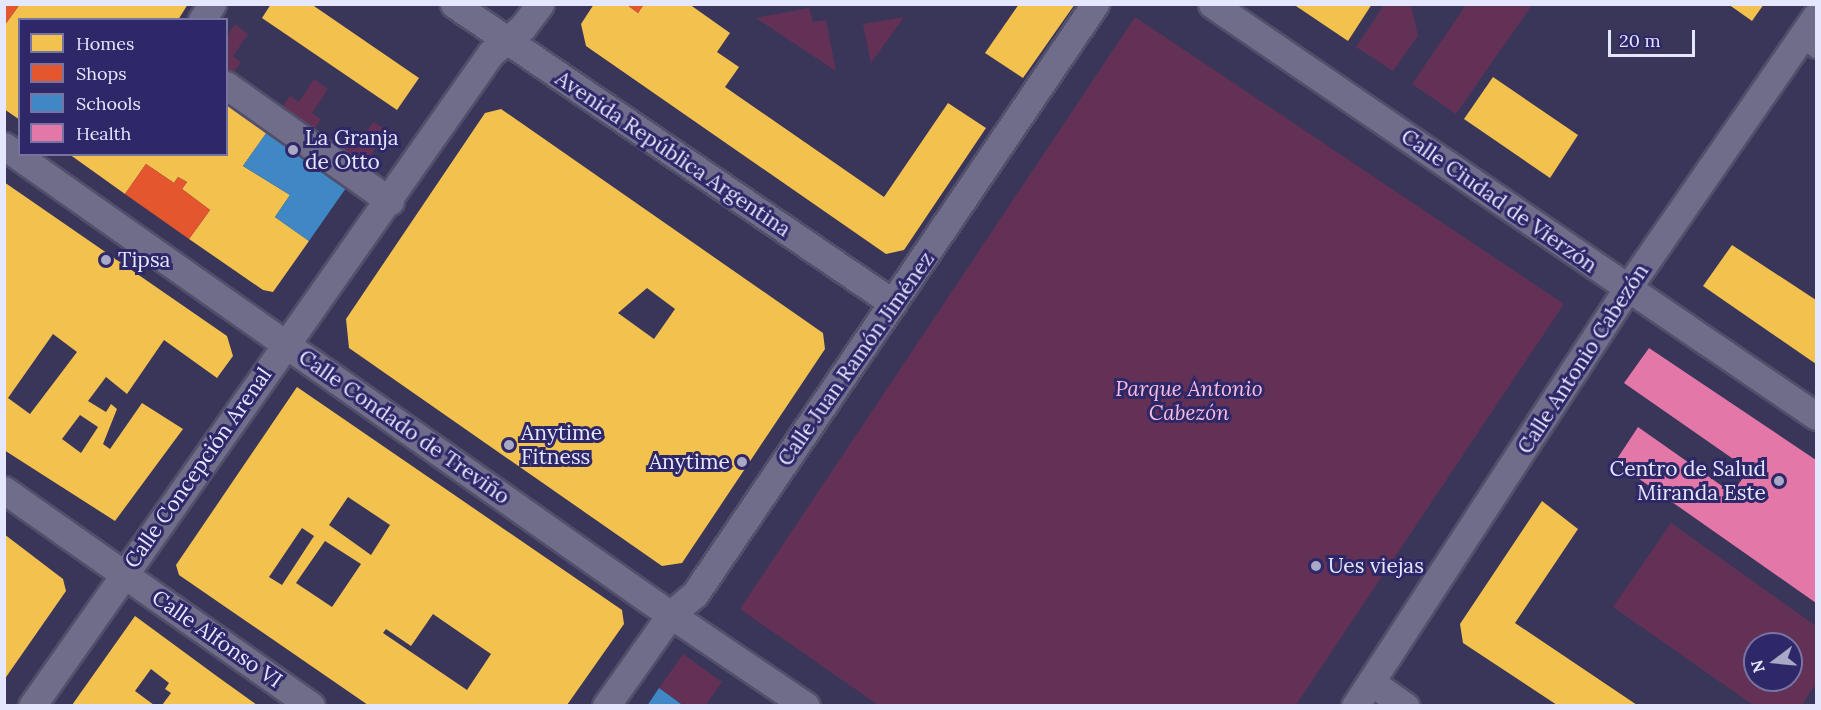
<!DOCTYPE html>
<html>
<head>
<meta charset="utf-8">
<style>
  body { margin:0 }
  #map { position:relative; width:1821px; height:710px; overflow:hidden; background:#3a3659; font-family:Lora,serif }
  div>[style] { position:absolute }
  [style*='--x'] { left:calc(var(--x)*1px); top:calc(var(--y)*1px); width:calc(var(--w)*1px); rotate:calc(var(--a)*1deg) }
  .green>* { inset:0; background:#633155 }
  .homes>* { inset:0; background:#f2c14e }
  .shops>* { inset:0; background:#e4572e }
  .schools>* { inset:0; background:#3f88c5 }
  .health>* { inset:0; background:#e377a8 }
  .roads { filter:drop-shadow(2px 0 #524f6a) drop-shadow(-2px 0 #524f6a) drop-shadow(0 2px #524f6a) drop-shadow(0 -2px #524f6a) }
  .lane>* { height:14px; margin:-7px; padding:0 7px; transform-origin:7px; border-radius:7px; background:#6f6d8a }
  .street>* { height:27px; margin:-13.5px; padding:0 13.5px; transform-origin:13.5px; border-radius:13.5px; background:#6f6d8a }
  .dots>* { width:16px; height:16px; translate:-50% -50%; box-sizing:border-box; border:3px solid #2e2768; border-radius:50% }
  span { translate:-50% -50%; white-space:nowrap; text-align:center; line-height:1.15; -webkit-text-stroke:6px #2e2768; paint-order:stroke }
  .poi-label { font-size:21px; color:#e5e7ff }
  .left { translate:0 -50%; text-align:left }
  .right { translate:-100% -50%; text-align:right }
  .street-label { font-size:21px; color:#e5e7ff }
  .park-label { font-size:21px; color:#f9badf; font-style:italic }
  .frame { position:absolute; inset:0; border:6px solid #e5e7ff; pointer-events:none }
  .legend { position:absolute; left:18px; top:18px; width:210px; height:138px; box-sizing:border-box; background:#2e2768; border:2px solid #7774a4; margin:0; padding:8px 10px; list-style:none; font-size:18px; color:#e5e7ff }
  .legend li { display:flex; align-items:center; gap:12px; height:30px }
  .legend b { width:30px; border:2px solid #7774a4 }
  .north { position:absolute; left:1743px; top:632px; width:60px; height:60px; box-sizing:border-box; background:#2e2768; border:2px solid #7774a4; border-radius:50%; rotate:254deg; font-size:16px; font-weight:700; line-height:24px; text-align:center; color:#e5e7ff }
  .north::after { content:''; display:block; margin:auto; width:21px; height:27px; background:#a9a9c5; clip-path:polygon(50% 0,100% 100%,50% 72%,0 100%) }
  .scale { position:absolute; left:1608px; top:30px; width:87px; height:27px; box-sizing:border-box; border:3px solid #e5e7ff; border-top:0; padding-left:8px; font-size:18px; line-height:21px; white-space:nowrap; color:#e5e7ff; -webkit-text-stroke:4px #2e2768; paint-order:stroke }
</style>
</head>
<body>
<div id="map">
  <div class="green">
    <div style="clip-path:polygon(1384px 5px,1411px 5px,1418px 36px,1393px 71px,1356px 47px)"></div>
    <div style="clip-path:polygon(1466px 5px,1532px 5px,1456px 114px,1412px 84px)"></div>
    <div style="clip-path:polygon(809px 8px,813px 22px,826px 20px,836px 71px,756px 18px)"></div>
    <div style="clip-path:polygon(904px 17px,871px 63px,863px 24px)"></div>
    <div style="clip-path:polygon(1135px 17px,1564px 304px,1296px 705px,878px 705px,740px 609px)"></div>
    <div style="clip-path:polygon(235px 24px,248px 34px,233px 56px,241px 62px,233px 74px,227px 70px,227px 36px)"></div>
    <div style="clip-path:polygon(314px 79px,328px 89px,312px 113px,321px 119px,313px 131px,281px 109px,290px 96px,299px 102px)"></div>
    <div style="clip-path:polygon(373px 122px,387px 130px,363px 167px,341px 152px,337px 144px,351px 141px,357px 146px)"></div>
    <div style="clip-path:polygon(evenodd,1671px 523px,1816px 626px,1816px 683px,1802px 705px,1753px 705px,1613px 607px,1671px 523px,1755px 644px,1791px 644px,1791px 680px,1755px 680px,1755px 644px)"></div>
    <div style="clip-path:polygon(683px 654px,722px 682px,706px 705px,684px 705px,659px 688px)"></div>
  </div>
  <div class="homes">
    <div style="clip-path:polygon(20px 4px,188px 4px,178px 20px,20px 20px,20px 120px,4px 109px,4px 26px)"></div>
    <div style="clip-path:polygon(271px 4px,311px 4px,419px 78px,397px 110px,262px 18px)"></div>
    <div style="clip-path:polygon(594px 4px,626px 4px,638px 13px,644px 4px,689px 4px,730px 33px,717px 52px,739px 67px,725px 87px,884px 197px,948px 103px,986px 128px,904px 250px,886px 254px,586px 46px,581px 24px)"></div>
    <div style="clip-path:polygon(1019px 4px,1075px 4px,1023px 78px,985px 53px)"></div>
    <div style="clip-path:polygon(1293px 4px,1372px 4px,1348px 41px)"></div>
    <div style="clip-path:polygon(1728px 4px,1764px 4px,1752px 21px)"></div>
    <div style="clip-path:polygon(1493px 77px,1578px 135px,1550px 178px,1464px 119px)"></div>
    <div style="clip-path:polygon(226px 103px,267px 132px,243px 166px,290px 195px,275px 217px,309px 241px,273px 292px,263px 290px,189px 239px,210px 210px,182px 189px,187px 182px,178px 177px,174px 183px,146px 164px,125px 194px,69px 154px,226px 154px)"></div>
    <div style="clip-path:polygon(evenodd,501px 109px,823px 333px,825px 349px,682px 563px,662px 566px,349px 348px,346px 319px,485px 113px,501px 109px,647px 288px,675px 309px,654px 339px,618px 313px,647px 288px)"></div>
    <div style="clip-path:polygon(evenodd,4px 182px,227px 336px,233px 356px,217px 378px,164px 340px,127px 394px,106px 377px,88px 401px,106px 412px,111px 404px,117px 409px,103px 444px,110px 449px,142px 403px,183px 429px,115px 521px,4px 450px,4px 182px,53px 334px,77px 352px,30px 414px,8px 398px,53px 334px,4px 182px,80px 415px,98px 427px,81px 453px,62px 439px,80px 415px)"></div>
    <div style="clip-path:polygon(1732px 245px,1816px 300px,1816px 364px,1703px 286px)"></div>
    <div style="clip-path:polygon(evenodd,297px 387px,622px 610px,624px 624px,567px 705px,368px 705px,179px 575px,176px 565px,297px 387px,348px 497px,390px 525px,371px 555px,329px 525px,348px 497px,297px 387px,302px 528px,314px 536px,282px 585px,269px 577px,302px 528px,297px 387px,325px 541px,361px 564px,332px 607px,296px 583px,325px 541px,297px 387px,433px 614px,491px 654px,467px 690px,383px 633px,386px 629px,411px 646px,433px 614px)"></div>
    <div style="clip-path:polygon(1542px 501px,1578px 529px,1515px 623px,1637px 705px,1557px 705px,1463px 643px,1460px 624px)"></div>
    <div style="clip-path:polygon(4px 534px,63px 579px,66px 591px,4px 680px)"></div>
    <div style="clip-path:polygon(135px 616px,218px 677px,257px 705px,162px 705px,171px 693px,165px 689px,169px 683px,151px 669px,135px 691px,154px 705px,72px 705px)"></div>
  </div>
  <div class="shops">
    <div style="clip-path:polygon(4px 4px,20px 4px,4px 26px)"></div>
    <div style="clip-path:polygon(626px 4px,644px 4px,638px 13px)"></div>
    <div style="clip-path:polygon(146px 164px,174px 183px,178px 177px,187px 182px,182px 189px,210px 210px,189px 239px,125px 194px)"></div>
  </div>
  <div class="schools">
    <div style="clip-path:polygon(267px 132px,346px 188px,309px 241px,275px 217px,290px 195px,243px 166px)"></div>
    <div style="clip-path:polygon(659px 688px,684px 706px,647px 706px)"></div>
  </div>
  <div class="health">
    <div style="clip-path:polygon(1649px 348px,1816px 460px,1816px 603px,1615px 462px,1638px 427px,1732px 493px,1749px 470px,1624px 383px)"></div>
  </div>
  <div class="roads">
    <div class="lane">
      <div style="--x:1800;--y:39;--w:20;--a:37"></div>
    </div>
    <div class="street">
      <div style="--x:454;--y:4;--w:531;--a:34.26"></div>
      <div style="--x:1212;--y:4;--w:731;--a:34.3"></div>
      <div style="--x:202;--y:20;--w:19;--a:-58"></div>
      <div style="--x:226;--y:85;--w:201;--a:35.3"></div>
      <div style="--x:4;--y:146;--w:789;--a:35.14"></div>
      <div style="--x:649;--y:600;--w:189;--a:34"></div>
      <div style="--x:4;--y:490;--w:375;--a:35.1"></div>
      <div style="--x:1371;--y:682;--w:42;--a:35.2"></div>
      <div style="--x:32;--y:706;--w:798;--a:-54.9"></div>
      <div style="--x:491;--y:53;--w:40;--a:-39"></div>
      <div style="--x:522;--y:28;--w:30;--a:-53"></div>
      <div style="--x:606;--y:706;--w:113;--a:-54.8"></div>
      <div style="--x:671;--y:614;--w:31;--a:-40"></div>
      <div style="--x:695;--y:594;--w:713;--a:-55.86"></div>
      <div style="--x:1355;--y:706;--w:498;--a:-56.9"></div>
      <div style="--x:1627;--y:289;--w:332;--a:-55.3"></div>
    </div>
  </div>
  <div class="dots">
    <div style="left:293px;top:150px;background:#a9a9c5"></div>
    <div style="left:106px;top:260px;background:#a9a9c5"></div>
    <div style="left:509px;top:445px;background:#a9a9c5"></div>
    <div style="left:742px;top:462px;background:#a9a9c5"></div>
    <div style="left:1779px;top:481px;background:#a9a9c5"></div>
    <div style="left:1316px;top:566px;background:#a9a9c5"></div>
  </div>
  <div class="poi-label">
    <span class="left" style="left:305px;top:150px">La Granja<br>de Otto</span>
    <span class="left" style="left:118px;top:260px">Tipsa</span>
    <span class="left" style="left:521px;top:445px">Anytime<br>Fitness</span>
    <span class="right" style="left:730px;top:462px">Anytime</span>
    <span class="right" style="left:1766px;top:481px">Centro de Salud<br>Miranda Este</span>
    <span class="left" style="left:1328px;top:566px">Ues viejas</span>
  </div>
  <div class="street-label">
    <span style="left:673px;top:154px;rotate:34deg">Avenida República Argentina</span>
    <span style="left:1499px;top:201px;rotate:35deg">Calle Ciudad de Vierzón</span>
    <span style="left:856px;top:359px;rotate:-55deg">Calle Juan Ramón Jiménez</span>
    <span style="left:1583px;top:359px;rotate:-57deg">Calle Antonio Cabezón</span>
    <span style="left:404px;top:427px;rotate:35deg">Calle Condado de Treviño</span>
    <span style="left:198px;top:468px;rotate:-55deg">Calle Concepción Arenal</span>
    <span style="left:217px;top:639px;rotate:35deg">Calle Alfonso VI</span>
  </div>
  <div class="park-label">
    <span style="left:1189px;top:401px">Parque Antonio<br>Cabezón</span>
  </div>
  <div class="frame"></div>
  <ul class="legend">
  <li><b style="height:16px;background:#f2c14e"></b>Homes</li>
  <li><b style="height:16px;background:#e4572e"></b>Shops</li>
  <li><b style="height:16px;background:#3f88c5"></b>Schools</li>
  <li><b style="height:16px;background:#e377a8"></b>Health</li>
  </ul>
  <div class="north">N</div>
  <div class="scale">20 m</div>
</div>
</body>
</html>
